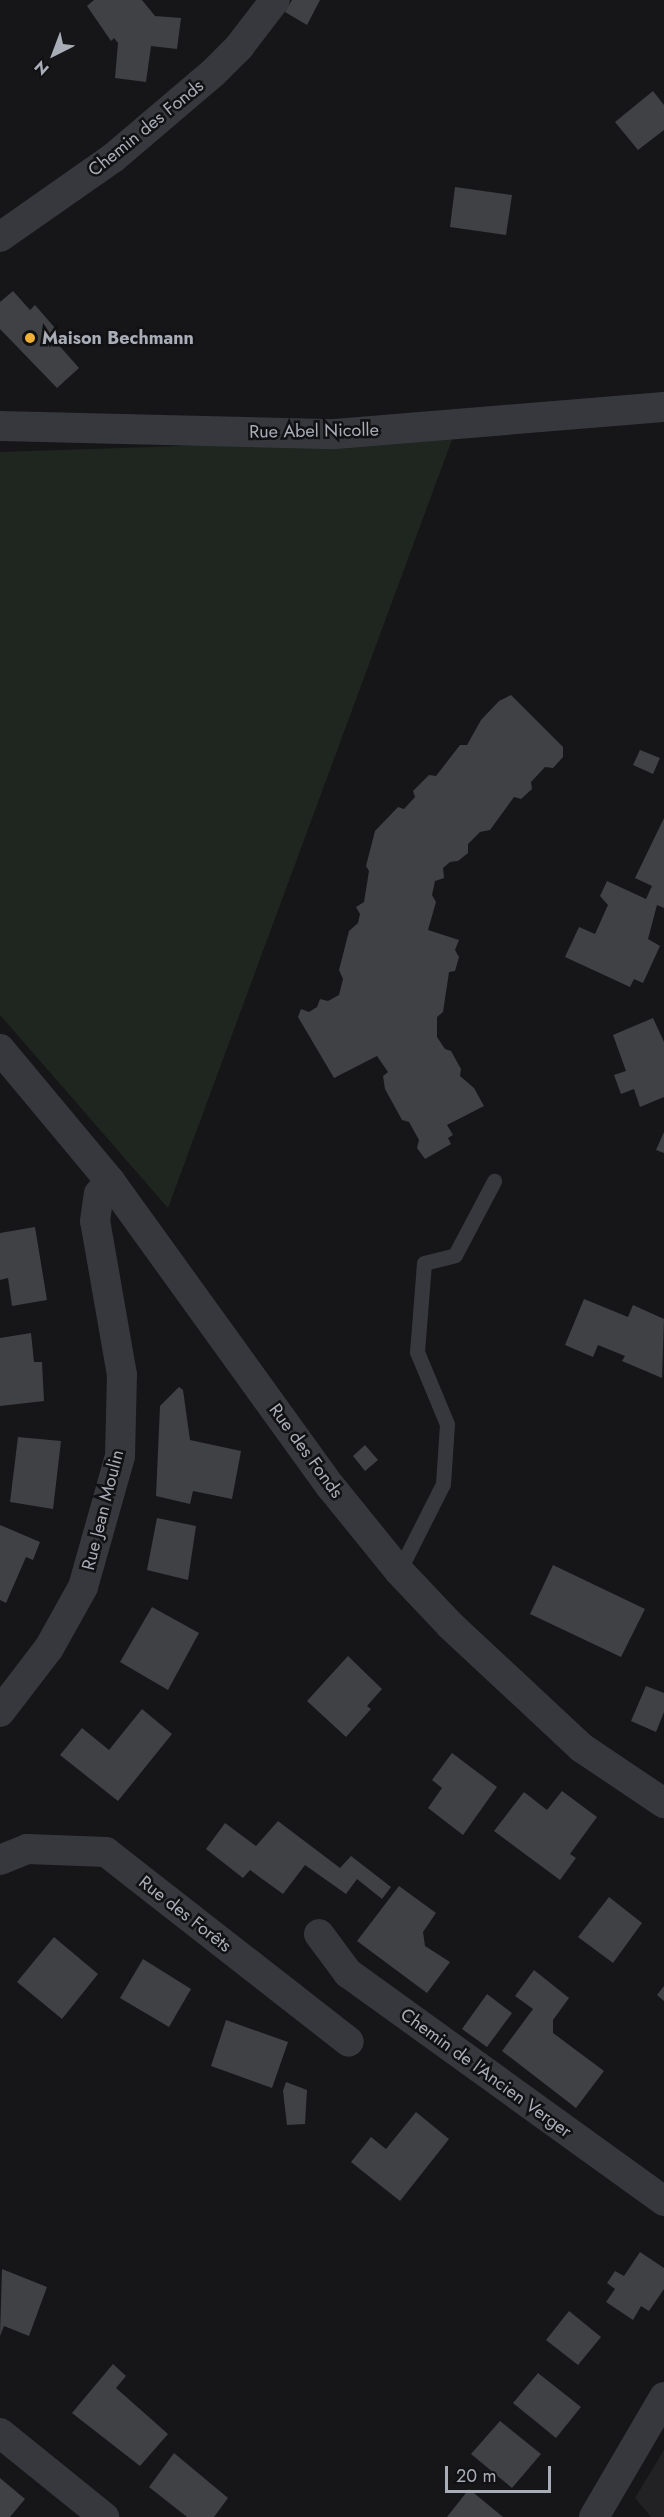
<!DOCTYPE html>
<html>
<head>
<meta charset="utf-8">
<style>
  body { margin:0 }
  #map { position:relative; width:664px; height:2517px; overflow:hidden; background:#161618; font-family:Jost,sans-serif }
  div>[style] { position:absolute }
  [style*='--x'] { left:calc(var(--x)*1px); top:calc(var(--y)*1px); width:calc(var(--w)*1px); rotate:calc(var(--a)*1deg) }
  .built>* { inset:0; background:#222225 }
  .green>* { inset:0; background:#1e261f }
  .building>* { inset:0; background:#404145 }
  .service>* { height:15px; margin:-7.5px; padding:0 7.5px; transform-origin:7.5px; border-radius:7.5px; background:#37383d }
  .minor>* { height:30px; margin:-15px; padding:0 15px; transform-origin:15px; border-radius:15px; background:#37383d }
  .dots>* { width:16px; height:16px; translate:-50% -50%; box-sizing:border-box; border:3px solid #111113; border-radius:50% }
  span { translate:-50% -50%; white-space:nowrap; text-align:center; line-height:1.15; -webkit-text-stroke:5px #111113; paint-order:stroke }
  .street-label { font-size:18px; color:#a8adb8 }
  .poi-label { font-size:18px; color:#a8adb8; font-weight:700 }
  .left { translate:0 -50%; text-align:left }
  .north { position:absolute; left:24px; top:24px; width:60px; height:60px; -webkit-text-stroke:4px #111113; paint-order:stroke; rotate:222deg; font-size:16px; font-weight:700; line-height:24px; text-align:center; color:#a8adb8 }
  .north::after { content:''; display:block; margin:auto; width:21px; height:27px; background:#a8adb8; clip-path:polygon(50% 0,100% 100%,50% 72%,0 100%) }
  .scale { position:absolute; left:445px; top:2466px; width:106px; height:27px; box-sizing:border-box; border:3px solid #a8adb8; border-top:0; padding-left:8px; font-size:18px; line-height:21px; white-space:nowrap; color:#a8adb8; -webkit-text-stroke:4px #111113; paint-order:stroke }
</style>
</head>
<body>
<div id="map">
  <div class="built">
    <div style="clip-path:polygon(664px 2450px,664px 2517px,651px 2517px,635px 2498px)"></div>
  </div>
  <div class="green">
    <div style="clip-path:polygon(453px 437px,168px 1208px,0 1015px,0 452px)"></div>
  </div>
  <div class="building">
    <div style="clip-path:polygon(94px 0,142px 0,155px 16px,181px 18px,177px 49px,151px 46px,146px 82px,115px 78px,118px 43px,114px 38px,111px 41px,87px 6px)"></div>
    <div style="clip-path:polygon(292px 0,320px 0,307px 25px,285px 12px)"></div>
    <div style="clip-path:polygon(653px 91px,664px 105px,664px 130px,638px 150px,615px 122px)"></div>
    <div style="clip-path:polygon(455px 187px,512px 195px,506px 235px,450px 227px)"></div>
    <div style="clip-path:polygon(13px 291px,30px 310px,35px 305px,55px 328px,49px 334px,79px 368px,57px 388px,0 329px,0 302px)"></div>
    <div style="clip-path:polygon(511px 695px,563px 747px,563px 757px,553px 768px,545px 767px,531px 782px,532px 789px,521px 799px,514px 797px,490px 830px,480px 832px,468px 844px,468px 853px,458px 861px,450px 862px,443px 868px,444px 878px,435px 881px,432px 895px,436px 902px,428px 930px,459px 940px,455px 950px,459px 957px,455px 971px,449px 972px,443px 1012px,437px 1017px,437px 1037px,445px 1049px,451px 1051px,461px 1069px,460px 1076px,474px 1088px,484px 1106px,447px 1125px,453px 1135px,448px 1138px,451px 1144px,425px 1159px,417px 1148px,419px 1140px,409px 1122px,402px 1120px,385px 1089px,383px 1076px,388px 1072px,377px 1056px,334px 1078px,298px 1017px,301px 1009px,309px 1012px,317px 1007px,320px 999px,328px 1001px,339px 995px,343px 979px,339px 970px,349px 931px,358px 923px,360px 914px,356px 907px,364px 902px,369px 871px,366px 866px,375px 831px,398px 807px,404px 809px,415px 797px,413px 791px,429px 775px,436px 776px,460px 745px,467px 745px,481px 720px,499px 701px)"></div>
    <div style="clip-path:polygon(640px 750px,660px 758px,653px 774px,633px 765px)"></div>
    <div style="clip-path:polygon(664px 818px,664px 908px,657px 905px,648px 939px,660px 946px,643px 983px,634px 979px,630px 987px,565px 957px,579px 927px,595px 934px,608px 905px,600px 896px,607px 881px,646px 899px,652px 886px,635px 878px)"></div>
    <div style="clip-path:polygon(653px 1018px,664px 1042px,664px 1097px,640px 1107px,634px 1089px,621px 1094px,614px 1075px,626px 1071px,613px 1035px)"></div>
    <div style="clip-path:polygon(664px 1132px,664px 1153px,656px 1150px)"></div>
    <div style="clip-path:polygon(35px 1227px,47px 1300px,12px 1306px,8px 1278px,0 1280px,0 1233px)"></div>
    <div style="clip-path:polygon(584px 1299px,628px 1317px,633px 1305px,664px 1319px,662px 1378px,622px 1361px,625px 1356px,598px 1345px,593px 1357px,565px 1345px)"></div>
    <div style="clip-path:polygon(31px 1333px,34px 1362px,42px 1362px,44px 1401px,0 1406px,0 1338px)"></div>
    <div style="clip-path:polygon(179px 1387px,183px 1390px,190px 1440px,241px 1451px,232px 1499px,193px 1491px,190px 1504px,156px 1496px,160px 1406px)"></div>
    <div style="clip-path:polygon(18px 1437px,61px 1441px,53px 1509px,10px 1502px)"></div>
    <div style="clip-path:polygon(365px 1445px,378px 1460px,365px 1471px,353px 1456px)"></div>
    <div style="clip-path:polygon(157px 1518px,196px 1526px,188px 1580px,147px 1570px)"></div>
    <div style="clip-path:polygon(0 1525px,40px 1542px,33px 1560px,26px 1557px,6px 1603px,0 1600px)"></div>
    <div style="clip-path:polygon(553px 1565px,645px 1609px,621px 1657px,530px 1614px)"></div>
    <div style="clip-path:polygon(152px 1607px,199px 1633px,168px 1690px,120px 1662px)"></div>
    <div style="clip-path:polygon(348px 1656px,382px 1689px,367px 1706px,371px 1709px,346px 1737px,307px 1701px)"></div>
    <div style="clip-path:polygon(646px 1686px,664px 1693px,664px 1712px,656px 1732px,631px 1721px)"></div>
    <div style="clip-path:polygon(142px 1709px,172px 1734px,118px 1801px,60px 1755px,82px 1728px,109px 1750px)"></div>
    <div style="clip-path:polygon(452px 1753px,497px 1787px,463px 1835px,428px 1808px,442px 1788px,432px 1780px)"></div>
    <div style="clip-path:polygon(562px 1791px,597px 1817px,570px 1854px,576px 1858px,560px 1880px,494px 1831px,524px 1792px,547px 1810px)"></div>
    <div style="clip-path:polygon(278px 1821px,340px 1868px,351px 1856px,391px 1887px,382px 1899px,357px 1879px,346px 1894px,305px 1865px,283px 1894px,250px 1870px,243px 1878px,206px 1849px,225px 1823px,256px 1846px)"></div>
    <div style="clip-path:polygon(399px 1886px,436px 1913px,423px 1932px,425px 1946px,450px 1962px,427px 1993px,357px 1941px)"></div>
    <div style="clip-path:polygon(609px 1897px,642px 1923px,613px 1963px,578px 1937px)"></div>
    <div style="clip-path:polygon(54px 1937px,98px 1974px,62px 2019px,17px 1982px)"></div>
    <div style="clip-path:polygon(143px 1959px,191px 1989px,169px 2027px,120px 1998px)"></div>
    <div style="clip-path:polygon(534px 1970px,569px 1998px,553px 2020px,553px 2033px,604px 2071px,576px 2108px,502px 2051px,533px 2009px,515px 1996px)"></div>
    <div style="clip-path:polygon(664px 1986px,664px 2001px,657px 1995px)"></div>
    <div style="clip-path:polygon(487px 1994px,512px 2013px,487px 2047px,462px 2029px)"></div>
    <div style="clip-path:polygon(226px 2020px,288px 2042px,272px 2088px,211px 2066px)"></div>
    <div style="clip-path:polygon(286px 2082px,307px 2090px,305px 2124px,287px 2125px,283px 2091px)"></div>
    <div style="clip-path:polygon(416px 2112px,449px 2139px,400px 2201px,351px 2162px,371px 2137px,386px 2149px)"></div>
    <div style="clip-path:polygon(640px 2252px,664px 2268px,664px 2289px,649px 2311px,641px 2306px,633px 2320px,606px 2302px,615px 2289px,607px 2283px,615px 2271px,624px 2276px)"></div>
    <div style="clip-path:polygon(2px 2269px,47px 2287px,29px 2336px,4px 2326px,0 2336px)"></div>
    <div style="clip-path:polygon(569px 2311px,601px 2337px,578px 2365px,546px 2340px)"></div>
    <div style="clip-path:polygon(113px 2364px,126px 2376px,116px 2388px,168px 2434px,140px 2466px,72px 2413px)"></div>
    <div style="clip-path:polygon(538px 2373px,581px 2407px,556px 2438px,513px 2403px)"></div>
    <div style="clip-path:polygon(500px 2421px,541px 2454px,512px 2488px,471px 2454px)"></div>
    <div style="clip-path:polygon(174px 2453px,228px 2498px,214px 2517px,187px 2517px,149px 2487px)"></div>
    <div style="clip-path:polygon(0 2478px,25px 2499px,10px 2517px,0 2517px)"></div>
    <div style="clip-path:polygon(469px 2489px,503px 2517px,447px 2517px)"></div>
  </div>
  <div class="service">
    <div style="--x:399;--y:1571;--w:97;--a:-63.2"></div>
    <div style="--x:443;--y:1484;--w:60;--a:-86.2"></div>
    <div style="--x:447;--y:1424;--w:78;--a:-112.6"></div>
    <div style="--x:417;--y:1352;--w:89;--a:-85.5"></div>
    <div style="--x:424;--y:1263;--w:32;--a:-14"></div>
    <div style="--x:455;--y:1255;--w:84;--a:-62.2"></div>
  </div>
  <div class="minor">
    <div style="--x:0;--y:237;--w:138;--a:-35"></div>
    <div style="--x:113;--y:158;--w:131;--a:-40.4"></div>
    <div style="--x:213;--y:73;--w:37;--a:-45"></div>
    <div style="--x:239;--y:47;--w:59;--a:-52.5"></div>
    <div style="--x:0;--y:426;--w:335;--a:1.4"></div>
    <div style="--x:335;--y:434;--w:330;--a:-4.7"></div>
    <div style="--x:0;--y:1049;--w:172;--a:50.2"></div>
    <div style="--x:110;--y:1181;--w:377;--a:54.2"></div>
    <div style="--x:331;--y:1487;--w:108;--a:51"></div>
    <div style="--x:399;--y:1571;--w:74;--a:46.6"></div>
    <div style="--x:450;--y:1625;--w:180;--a:43"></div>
    <div style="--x:582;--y:1748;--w:99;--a:33.9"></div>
    <div style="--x:0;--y:1712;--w:81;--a:-52.6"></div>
    <div style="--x:49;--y:1648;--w:70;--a:-60.9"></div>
    <div style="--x:83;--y:1587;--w:136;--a:-74.2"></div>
    <div style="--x:120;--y:1456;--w:81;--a:-88.6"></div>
    <div style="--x:122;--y:1375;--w:156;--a:-99.9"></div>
    <div style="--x:95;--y:1221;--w:27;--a:-82"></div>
    <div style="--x:99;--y:1194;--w:17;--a:-50"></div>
    <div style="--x:0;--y:1860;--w:29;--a:-22"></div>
    <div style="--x:27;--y:1849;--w:79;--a:2.2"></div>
    <div style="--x:106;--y:1852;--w:308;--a:38"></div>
    <div style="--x:319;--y:1934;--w:49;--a:53.4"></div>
    <div style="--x:348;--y:1973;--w:390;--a:35.8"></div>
    <div style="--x:0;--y:2433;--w:134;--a:38.9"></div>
    <div style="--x:594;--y:2517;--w:139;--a:-59.7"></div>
  </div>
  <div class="dots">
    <div style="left:30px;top:338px;background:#f2b134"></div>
  </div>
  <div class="street-label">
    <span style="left:146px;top:128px;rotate:-39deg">Chemin des Fonds</span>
    <span style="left:314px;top:431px;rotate:-1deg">Rue Abel Nicolle</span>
    <span style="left:306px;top:1451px;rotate:54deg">Rue des Fonds</span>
    <span style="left:103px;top:1510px;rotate:-76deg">Rue Jean Moulin</span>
    <span style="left:185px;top:1914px;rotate:38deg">Rue des Forêts</span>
    <span style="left:486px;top:2073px;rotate:36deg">Chemin de l'Ancien Verger</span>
  </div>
  <div class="poi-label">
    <span class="left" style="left:42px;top:338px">Maison Bechmann</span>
  </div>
  <div class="north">N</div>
  <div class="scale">20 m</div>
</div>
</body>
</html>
